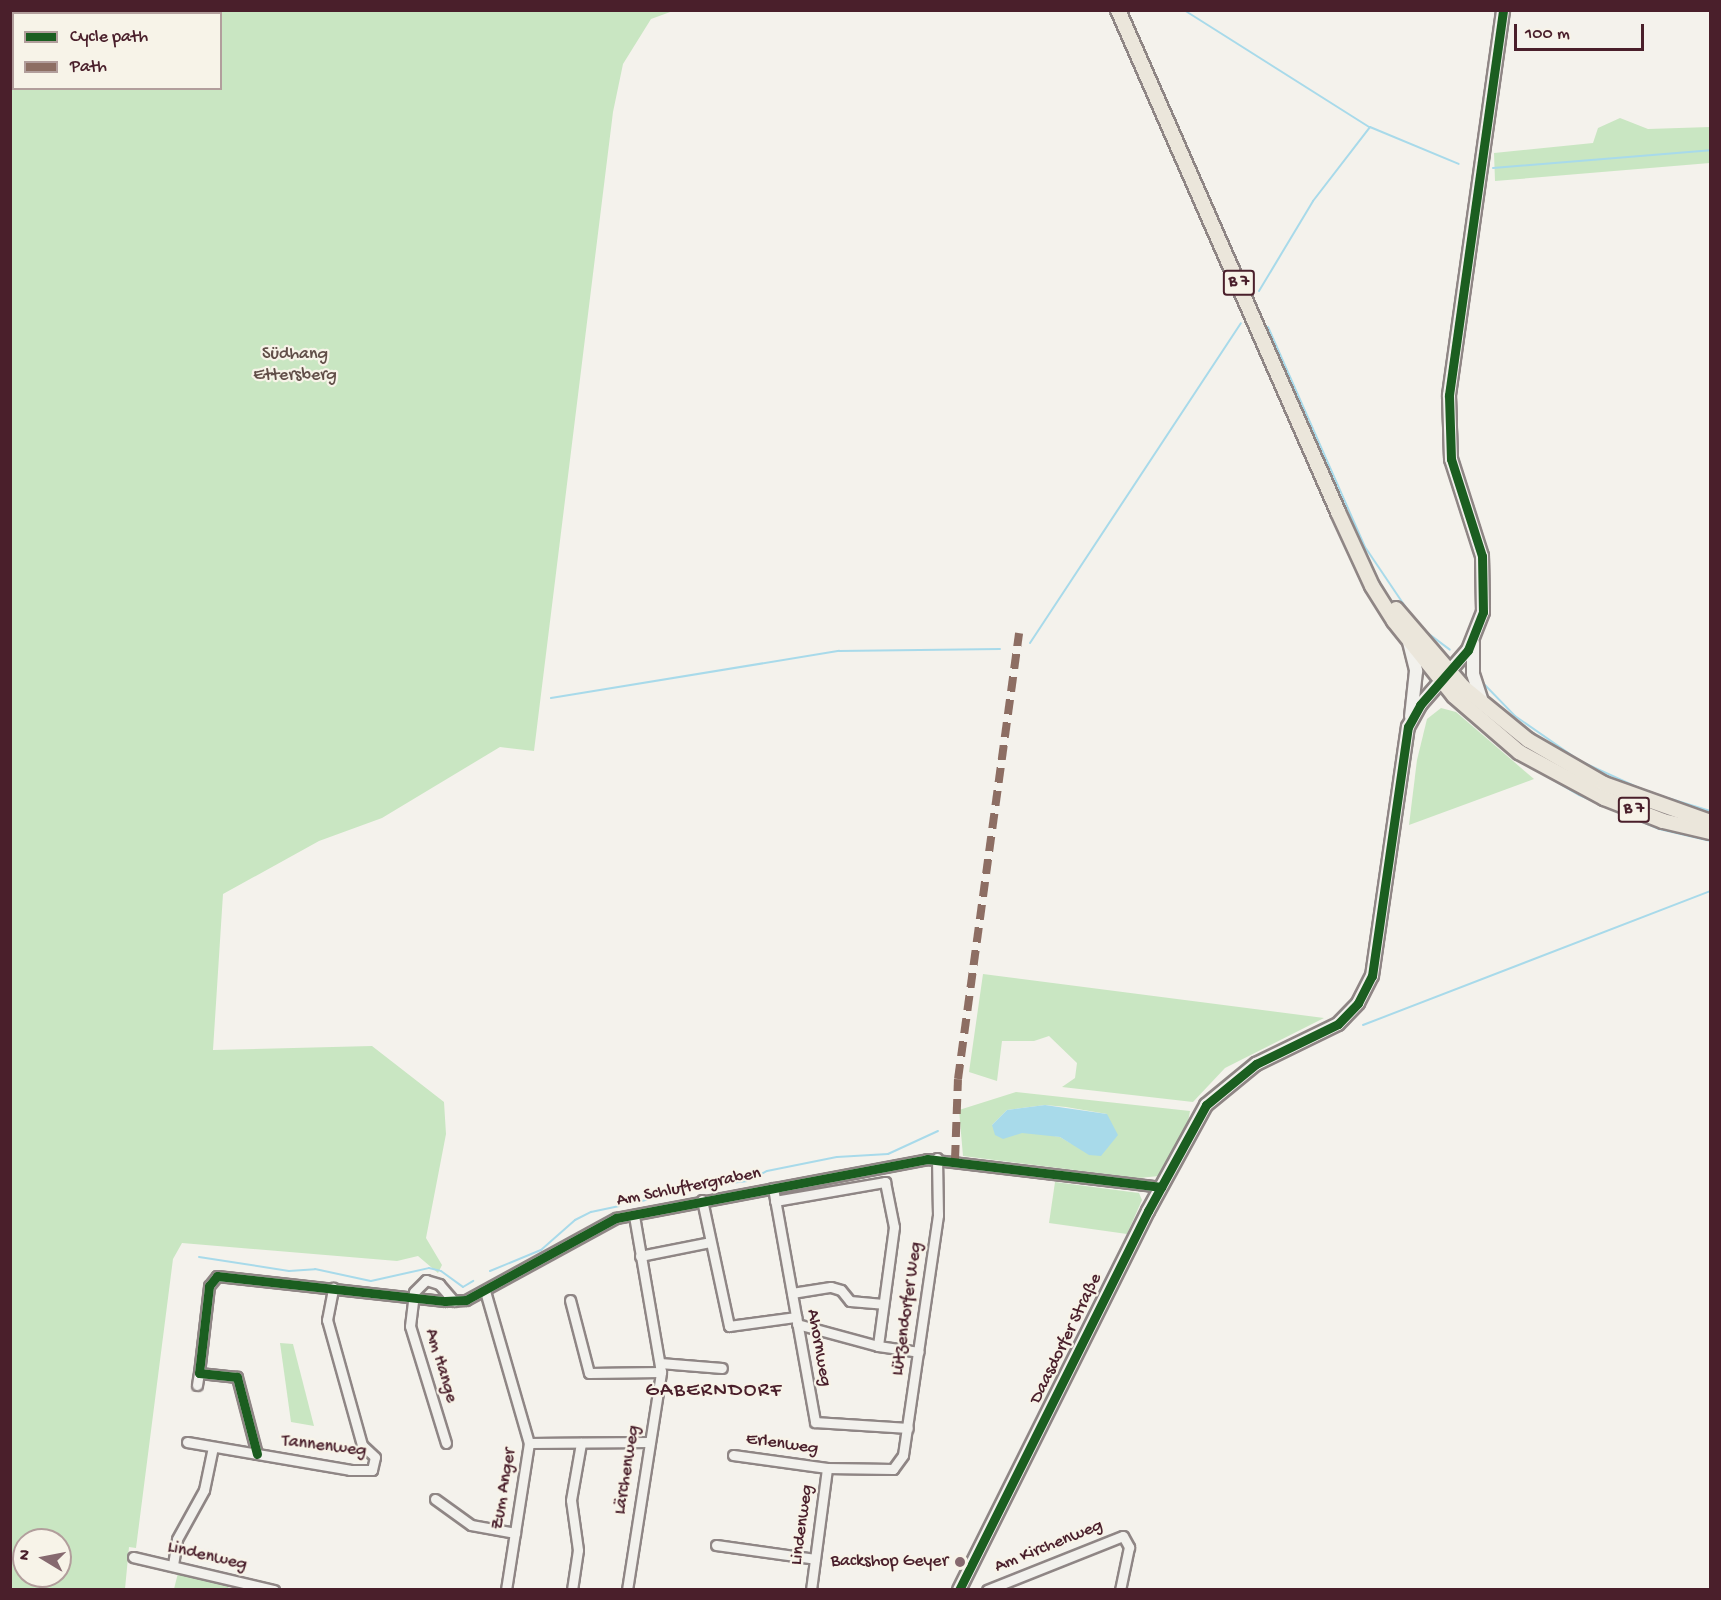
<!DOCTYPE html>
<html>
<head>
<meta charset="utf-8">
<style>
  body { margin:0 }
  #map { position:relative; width:1721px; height:1600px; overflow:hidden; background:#f4f2ec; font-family:"Gochi Hand",sans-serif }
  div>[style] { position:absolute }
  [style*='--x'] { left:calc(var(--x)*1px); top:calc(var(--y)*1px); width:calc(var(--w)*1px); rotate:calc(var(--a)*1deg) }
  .green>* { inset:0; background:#c9e6c2 }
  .water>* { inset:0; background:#a8daea }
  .stream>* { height:2px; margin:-1px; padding:0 1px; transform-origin:1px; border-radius:1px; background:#a8daea }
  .roads { filter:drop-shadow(2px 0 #8f8685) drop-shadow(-2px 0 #8f8685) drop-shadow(0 2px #8f8685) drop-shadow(0 -2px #8f8685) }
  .street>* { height:9px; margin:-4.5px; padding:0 4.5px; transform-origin:4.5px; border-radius:4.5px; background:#f2f1ed }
  .secondary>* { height:12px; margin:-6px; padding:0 6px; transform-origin:6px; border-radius:6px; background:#f2f1ed }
  .primary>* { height:14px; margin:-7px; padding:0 7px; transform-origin:7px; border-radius:7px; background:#ebe6db }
  .quiet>* { height:8px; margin-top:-4px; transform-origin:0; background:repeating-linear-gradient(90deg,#8d6e63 0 15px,transparent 0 23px) }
  .cycleway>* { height:9px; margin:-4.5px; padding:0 4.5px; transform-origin:4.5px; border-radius:4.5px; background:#1b5e20 }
  .dots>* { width:16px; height:16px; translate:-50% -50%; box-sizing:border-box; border:3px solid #f7f3e8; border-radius:50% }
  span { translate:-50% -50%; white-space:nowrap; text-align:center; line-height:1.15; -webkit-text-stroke:4.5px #f7f3e8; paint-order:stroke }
  .shield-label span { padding:2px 4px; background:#f7f3e8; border:2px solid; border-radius:4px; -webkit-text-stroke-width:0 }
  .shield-label { font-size:16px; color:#4a1f2b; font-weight:700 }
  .park-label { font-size:18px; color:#614e48 }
  .street-label { font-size:18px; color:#4a1f2b }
  .poi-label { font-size:18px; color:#4a1f2b }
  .right { translate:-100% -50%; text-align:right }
  .quarter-label { font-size:21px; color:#4a1f2b; letter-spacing:1.5px }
  .frame { position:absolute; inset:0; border:12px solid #4a1f2b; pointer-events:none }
  .legend { position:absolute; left:12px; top:12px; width:210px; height:78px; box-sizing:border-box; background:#f7f3e8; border:2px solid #b29e9c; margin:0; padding:8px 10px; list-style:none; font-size:18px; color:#4a1f2b }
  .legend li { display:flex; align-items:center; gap:12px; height:30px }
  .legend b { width:30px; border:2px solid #b29e9c }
  .north { position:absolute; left:12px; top:1528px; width:60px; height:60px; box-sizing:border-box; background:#f7f3e8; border:2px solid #b29e9c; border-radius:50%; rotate:280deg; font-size:16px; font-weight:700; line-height:24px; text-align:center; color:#4a1f2b }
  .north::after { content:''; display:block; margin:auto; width:21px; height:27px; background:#86696f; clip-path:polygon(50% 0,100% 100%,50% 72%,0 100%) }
  .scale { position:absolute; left:1514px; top:24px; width:130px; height:27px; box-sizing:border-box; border:3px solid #4a1f2b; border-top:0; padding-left:8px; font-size:18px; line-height:21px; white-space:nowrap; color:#4a1f2b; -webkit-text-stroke:4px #f7f3e8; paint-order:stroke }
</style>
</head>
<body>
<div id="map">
  <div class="green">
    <div style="clip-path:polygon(evenodd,10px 11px,673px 11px,651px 19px,623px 64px,613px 112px,534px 751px,500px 747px,382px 818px,319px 841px,223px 894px,213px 1050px,372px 1046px,444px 1102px,446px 1134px,426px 1238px,442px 1265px,438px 1273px,418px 1256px,397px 1261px,182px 1243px,173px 1259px,136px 1548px,129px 1547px,125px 1589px,11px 1589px,10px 11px,14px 14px,220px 14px,220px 88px,14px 88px,14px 14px,10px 11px,24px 1540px,60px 1540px,60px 1576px,24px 1576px,24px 1540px)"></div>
    <div style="clip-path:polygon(1620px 118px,1648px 129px,1710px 127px,1710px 163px,1495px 181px,1494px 153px,1593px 143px,1598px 128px)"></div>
    <div style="clip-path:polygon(1441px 708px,1456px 712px,1534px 779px,1409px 825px,1417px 760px,1427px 719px)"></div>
    <div style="clip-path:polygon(983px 974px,1324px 1018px,1225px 1068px,1193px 1102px,1062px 1087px,1075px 1078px,1077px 1063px,1049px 1036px,1034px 1041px,1002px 1041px,997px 1081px,969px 1072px)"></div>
    <div style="clip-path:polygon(evenodd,1016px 1092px,1190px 1111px,1187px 1127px,1159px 1176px,1139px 1178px,963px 1156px,959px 1110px,1016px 1092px,1045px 1105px,1066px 1107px,1107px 1114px,1072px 1144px,1060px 1137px,992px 1125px,1007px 1110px,1045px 1105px)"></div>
    <div style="clip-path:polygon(1055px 1182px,1139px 1193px,1142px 1200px,1127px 1234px,1049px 1223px)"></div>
    <div style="clip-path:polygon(280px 1343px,293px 1344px,314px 1426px,291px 1422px)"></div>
    <div style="clip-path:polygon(178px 1573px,229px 1586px,228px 1589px,174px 1589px)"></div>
  </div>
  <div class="water">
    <div style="clip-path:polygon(1045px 1105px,1107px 1114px,1118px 1135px,1101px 1156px,1089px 1155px,1060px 1137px,1022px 1133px,1003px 1139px,995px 1135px,992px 1125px,1007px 1110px)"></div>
  </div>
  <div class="stream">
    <div style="--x:1184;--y:10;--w:219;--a:32.3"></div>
    <div style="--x:1493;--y:168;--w:218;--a:-4.7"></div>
    <div style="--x:1259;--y:291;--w:105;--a:-59"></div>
    <div style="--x:1313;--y:201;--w:93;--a:-52.4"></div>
    <div style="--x:1370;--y:127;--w:96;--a:22.6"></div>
    <div style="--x:1268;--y:327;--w:240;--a:66.2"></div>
    <div style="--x:1365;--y:547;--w:89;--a:56"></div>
    <div style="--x:1421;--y:628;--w:36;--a:37"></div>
    <div style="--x:1030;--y:643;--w:383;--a:-56.6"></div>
    <div style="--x:1481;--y:681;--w:49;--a:45.8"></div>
    <div style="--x:1515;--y:716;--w:79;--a:34.7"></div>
    <div style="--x:1580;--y:761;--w:75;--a:24.5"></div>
    <div style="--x:1648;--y:792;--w:65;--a:17"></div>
    <div style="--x:551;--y:698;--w:292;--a:-9.3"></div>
    <div style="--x:839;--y:651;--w:161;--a:-0.7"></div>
    <div style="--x:1455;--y:708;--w:77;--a:39.7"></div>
    <div style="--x:1514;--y:757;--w:75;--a:30.3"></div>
    <div style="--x:1579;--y:795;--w:87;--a:23"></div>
    <div style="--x:1659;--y:829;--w:52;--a:13.2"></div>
    <div style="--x:1363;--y:1025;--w:372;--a:-21.1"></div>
    <div style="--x:642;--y:1201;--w:47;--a:-16.1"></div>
    <div style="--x:687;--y:1188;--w:61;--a:-6.5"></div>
    <div style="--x:748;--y:1181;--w:21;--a:-28"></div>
    <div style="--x:767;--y:1171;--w:71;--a:-11.3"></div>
    <div style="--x:837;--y:1157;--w:51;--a:-3.4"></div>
    <div style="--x:888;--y:1154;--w:55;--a:-24.7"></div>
    <div style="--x:199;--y:1257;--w:91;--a:8.8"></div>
    <div style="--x:289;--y:1271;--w:26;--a:-4"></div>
    <div style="--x:315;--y:1269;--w:57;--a:12.1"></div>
    <div style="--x:371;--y:1281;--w:59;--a:-12.6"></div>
    <div style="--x:429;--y:1268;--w:12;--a:14"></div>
    <div style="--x:441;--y:1271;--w:27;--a:36"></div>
    <div style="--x:463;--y:1287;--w:12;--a:-31"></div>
    <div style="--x:490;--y:1271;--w:55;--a:-22.4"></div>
    <div style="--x:541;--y:1250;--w:45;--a:-41.4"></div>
    <div style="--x:575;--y:1220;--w:18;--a:-27"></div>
    <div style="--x:591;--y:1212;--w:29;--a:-12"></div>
  </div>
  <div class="roads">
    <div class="street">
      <div style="--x:773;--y:1188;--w:238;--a:79.8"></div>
      <div style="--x:815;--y:1422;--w:93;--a:3.7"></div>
      <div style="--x:702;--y:1200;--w:129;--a:77.9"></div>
      <div style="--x:729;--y:1326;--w:68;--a:-7.7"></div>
      <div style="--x:775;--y:1201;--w:112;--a:-9.8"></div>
      <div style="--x:885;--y:1182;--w:46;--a:78.7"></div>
      <div style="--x:894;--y:1227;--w:120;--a:97.7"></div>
      <div style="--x:640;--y:1256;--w:71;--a:-11.3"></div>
      <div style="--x:485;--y:1291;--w:158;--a:73.9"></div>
      <div style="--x:529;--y:1443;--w:149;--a:98.9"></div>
      <div style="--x:792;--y:1293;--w:39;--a:-9"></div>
      <div style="--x:831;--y:1287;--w:10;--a:17"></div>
      <div style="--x:841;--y:1290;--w:14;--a:51"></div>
      <div style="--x:850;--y:1301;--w:33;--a:5"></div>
      <div style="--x:570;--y:1300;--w:75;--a:75.4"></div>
      <div style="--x:589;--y:1373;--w:72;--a:-0.8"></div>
      <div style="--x:797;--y:1324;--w:84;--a:15.2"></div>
      <div style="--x:878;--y:1346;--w:41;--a:8.3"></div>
      <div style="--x:660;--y:1363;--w:62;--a:4.6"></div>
      <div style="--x:197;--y:1385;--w:12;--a:-81"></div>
      <div style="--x:187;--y:1442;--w:165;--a:9.7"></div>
      <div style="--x:350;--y:1470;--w:22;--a:0"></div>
      <div style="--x:372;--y:1470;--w:13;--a:-77"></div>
      <div style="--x:375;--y:1457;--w:18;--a:-137"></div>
      <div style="--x:362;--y:1445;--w:130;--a:-105.6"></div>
      <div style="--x:327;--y:1320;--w:33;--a:-79"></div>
      <div style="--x:446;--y:1443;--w:122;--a:-107.1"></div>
      <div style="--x:410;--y:1326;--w:34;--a:-83"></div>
      <div style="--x:414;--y:1292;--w:17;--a:-45"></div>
      <div style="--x:426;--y:1280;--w:14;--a:17"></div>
      <div style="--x:439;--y:1284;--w:23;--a:49"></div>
      <div style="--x:529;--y:1443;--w:121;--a:-0.5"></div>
      <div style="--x:257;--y:1454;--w:80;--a:-104.6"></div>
      <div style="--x:237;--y:1377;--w:38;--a:-174"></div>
      <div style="--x:199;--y:1373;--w:88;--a:-83.4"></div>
      <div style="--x:209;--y:1286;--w:13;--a:-51"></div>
      <div style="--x:217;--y:1276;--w:229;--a:6.3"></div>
      <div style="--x:445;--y:1301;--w:21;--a:-3"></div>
      <div style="--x:466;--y:1300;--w:171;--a:-28.7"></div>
      <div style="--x:616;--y:1218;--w:317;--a:-10.7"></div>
      <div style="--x:927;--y:1159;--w:236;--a:6.8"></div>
      <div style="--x:733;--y:1455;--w:95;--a:7.9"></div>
      <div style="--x:435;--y:1499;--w:44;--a:35.8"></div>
      <div style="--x:471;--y:1525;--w:45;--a:10.3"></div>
      <div style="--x:716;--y:1545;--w:100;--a:8"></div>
      <div style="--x:133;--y:1557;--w:145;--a:13.2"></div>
      <div style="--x:173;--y:1565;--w:26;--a:-81"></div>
      <div style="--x:177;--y:1539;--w:56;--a:-61.1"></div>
      <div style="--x:204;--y:1490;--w:44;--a:-78.2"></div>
      <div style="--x:572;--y:1590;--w:40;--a:-81.5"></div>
      <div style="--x:578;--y:1550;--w:50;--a:-98"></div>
      <div style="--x:571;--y:1500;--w:58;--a:-80"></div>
      <div style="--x:627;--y:1590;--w:221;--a:-81.1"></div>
      <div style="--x:661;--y:1372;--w:159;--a:-99.8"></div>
      <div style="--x:811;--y:1590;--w:123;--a:-82.5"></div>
      <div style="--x:827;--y:1468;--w:66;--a:0.9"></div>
      <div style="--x:893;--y:1469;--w:17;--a:-54"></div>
      <div style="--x:903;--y:1455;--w:243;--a:-81.7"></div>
      <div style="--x:938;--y:1215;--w:57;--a:-91"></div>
      <div style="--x:987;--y:1590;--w:146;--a:-21.7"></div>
      <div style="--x:1123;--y:1536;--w:13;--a:61"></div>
      <div style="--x:1129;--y:1547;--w:44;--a:101.8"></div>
    </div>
    <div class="secondary">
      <div style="--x:1409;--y:642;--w:30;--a:76"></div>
      <div style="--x:1416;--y:671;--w:46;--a:96.2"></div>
      <div style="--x:1473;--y:643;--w:31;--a:90"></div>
      <div style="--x:1473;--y:674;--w:32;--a:72"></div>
      <div style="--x:959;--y:1590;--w:424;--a:-63.5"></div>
      <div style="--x:1148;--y:1211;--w:121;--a:-61.3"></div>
      <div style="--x:1206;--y:1105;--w:65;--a:-39.4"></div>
      <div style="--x:1256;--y:1064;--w:91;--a:-26"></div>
      <div style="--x:1338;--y:1024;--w:29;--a:-46"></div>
      <div style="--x:1358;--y:1003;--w:30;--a:-63"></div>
      <div style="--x:1372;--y:976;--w:252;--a:-81.8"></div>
      <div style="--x:1408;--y:727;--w:25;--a:-61"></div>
      <div style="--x:1420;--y:705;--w:73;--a:-48.9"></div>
      <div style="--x:1468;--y:650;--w:41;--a:-68.5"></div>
      <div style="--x:1483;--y:612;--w:56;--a:-91"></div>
      <div style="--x:1482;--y:556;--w:102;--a:-107.7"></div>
      <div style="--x:1451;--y:459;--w:64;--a:-91.8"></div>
      <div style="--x:1449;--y:395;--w:389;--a:-82"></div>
    </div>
    <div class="primary">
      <div style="--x:1118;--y:10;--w:548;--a:66.33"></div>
      <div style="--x:1338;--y:512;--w:81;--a:65.3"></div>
      <div style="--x:1372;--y:586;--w:41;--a:57.8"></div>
      <div style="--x:1394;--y:621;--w:96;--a:51.3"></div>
      <div style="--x:1454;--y:696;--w:86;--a:40.7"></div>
      <div style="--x:1519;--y:752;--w:97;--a:28.4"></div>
      <div style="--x:1604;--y:798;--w:63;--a:21.3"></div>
      <div style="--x:1663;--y:821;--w:48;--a:13.2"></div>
      <div style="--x:1396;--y:609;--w:103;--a:49.3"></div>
      <div style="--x:1463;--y:687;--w:84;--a:39.2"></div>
      <div style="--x:1528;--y:740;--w:88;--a:30.1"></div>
      <div style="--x:1604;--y:784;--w:113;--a:19.7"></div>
    </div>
  </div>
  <div class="quiet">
    <div style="--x:955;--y:1160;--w:81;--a:-87.9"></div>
    <div style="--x:958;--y:1079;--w:450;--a:-82.2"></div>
  </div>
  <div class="cycleway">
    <div style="--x:257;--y:1454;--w:80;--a:-104.6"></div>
    <div style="--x:237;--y:1377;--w:38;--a:-174"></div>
    <div style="--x:199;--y:1373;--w:88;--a:-83.4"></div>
    <div style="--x:209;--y:1286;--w:13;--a:-51"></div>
    <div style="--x:217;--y:1276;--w:229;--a:6.3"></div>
    <div style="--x:445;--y:1301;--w:21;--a:-3"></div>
    <div style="--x:466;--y:1300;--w:171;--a:-28.7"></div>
    <div style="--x:616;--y:1218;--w:317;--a:-10.7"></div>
    <div style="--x:927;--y:1159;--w:236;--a:6.8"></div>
    <div style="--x:959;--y:1590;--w:424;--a:-63.5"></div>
    <div style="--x:1148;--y:1211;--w:121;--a:-61.3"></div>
    <div style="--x:1206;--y:1105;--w:65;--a:-39.4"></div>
    <div style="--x:1256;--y:1064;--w:91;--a:-26"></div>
    <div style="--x:1338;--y:1024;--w:29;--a:-46"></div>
    <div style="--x:1358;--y:1003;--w:30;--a:-63"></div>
    <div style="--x:1372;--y:976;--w:252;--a:-81.8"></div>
    <div style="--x:1408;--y:727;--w:25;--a:-61"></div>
    <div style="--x:1420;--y:705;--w:73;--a:-48.9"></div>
    <div style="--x:1468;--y:650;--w:41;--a:-68.5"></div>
    <div style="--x:1483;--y:612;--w:56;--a:-91"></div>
    <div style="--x:1482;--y:556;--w:102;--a:-107.7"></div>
    <div style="--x:1451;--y:459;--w:64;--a:-91.8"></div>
    <div style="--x:1449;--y:395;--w:389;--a:-82"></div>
  </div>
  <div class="dots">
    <div style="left:960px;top:1562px;background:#86696f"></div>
  </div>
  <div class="shield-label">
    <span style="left:1239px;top:283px">B 7</span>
    <span style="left:1634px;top:810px">B 7</span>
  </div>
  <div class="park-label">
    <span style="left:295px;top:366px">Südhang<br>Ettersberg</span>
  </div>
  <div class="street-label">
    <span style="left:689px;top:1188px;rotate:-11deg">Am Schluftergraben</span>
    <span style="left:908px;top:1309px;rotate:-82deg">Lützendorfer Weg</span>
    <span style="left:1067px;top:1339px;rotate:-64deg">Daasdorfer Straße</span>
    <span style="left:818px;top:1348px;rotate:80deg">Ahornweg</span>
    <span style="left:440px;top:1366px;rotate:73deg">Am Hange</span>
    <span style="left:782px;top:1445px;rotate:8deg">Erlenweg</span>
    <span style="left:324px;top:1447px;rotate:7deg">Tannenweg</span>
    <span style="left:628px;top:1470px;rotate:-81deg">Lärchenweg</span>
    <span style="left:505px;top:1489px;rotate:-81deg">Zum Anger</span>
    <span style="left:803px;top:1525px;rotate:-82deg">Lindenweg</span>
    <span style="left:1049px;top:1547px;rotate:-22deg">Am Kirchenweg</span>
    <span style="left:207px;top:1557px;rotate:13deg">Lindenweg</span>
  </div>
  <div class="poi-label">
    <span class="right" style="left:948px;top:1562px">Backshop Geyer</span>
  </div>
  <div class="quarter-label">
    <span style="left:714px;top:1392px">GABERNDORF</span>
  </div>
  <div class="frame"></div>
  <ul class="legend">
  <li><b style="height:8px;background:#1b5e20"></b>Cycle path</li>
  <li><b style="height:8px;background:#8d6e63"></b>Path</li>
  </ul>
  <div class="north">N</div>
  <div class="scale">100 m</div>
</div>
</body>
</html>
